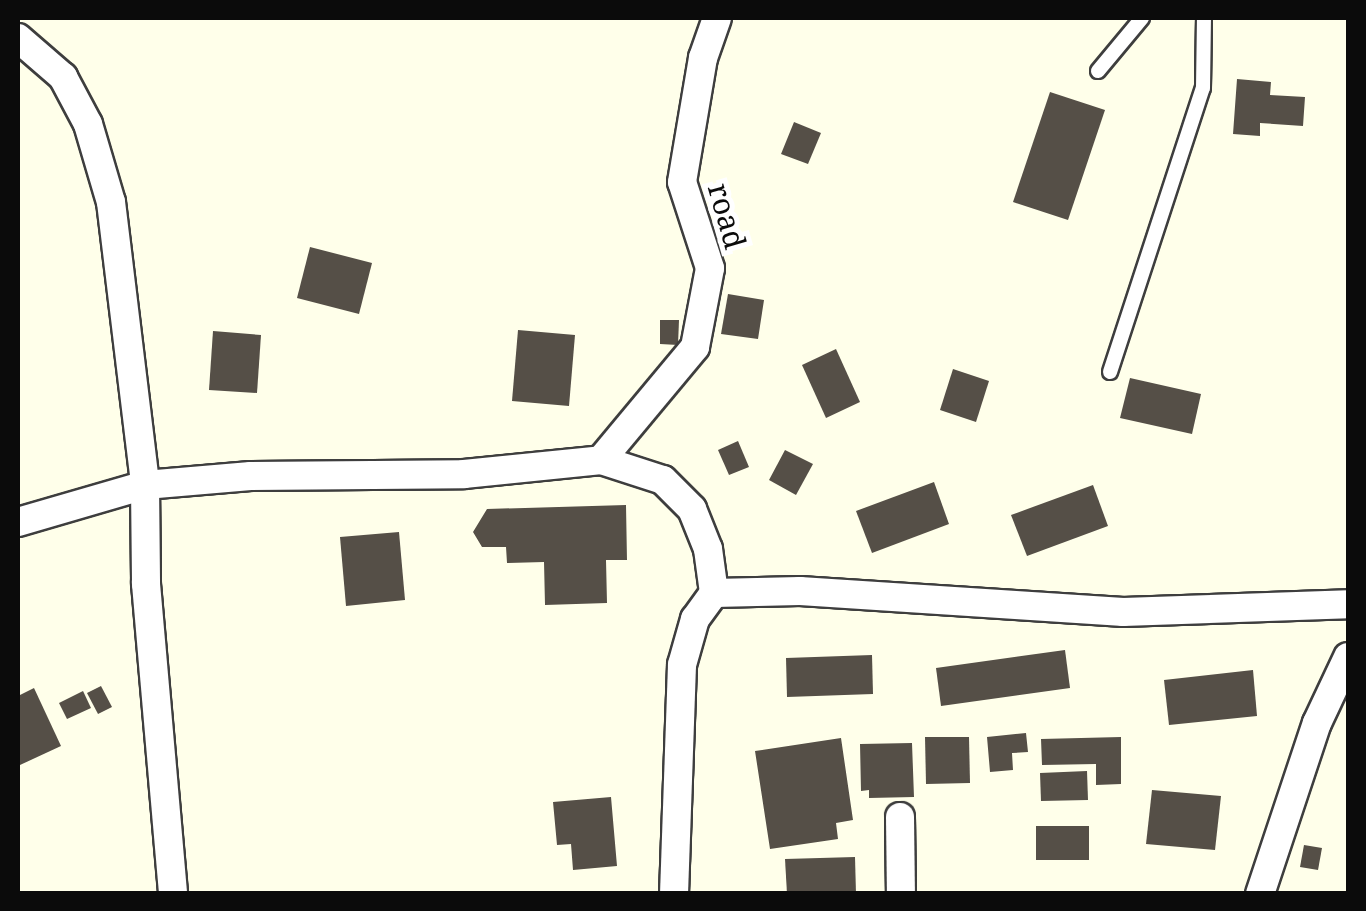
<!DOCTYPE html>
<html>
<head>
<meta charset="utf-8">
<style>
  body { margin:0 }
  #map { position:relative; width:1366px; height:911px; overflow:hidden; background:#ffffea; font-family:"Noto Serif",serif }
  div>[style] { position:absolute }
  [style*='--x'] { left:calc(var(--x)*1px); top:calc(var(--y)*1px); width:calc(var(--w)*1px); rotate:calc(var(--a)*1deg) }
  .building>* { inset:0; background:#554f47 }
  .roads { filter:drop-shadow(2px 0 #3e3e3e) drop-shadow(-2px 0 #3e3e3e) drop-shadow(0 2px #3e3e3e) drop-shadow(0 -2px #3e3e3e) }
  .service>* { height:14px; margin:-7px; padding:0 7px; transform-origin:7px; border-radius:7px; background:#fff }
  .minor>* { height:28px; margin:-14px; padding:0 14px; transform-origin:14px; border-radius:14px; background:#fff }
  span { translate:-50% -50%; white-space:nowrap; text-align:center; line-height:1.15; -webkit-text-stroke:10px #fff; paint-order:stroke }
  .street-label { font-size:30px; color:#0b0b0b }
  .frame { position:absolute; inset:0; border:20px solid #0b0b0b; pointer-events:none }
</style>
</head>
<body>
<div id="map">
  <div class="building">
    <div style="clip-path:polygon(1237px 79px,1271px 82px,1270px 95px,1305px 97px,1303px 126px,1260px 123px,1260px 136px,1233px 134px)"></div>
    <div style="clip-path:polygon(1050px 92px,1105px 110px,1068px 220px,1013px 202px)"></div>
    <div style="clip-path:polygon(794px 122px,821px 133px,808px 164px,781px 154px)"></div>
    <div style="clip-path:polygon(310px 247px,372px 263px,359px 314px,297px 298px)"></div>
    <div style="clip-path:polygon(728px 294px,764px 300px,758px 339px,721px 334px)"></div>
    <div style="clip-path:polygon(660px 320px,679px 320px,678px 345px,660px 344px)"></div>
    <div style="clip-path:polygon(518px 330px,575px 335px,569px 406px,512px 401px)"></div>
    <div style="clip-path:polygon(213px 331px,261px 335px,257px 393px,209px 390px)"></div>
    <div style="clip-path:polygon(836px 349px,860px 402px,826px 418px,802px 365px)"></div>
    <div style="clip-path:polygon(953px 369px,989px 381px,976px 422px,940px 410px)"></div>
    <div style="clip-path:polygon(1130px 378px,1201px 394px,1192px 434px,1120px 418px)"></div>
    <div style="clip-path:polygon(738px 441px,749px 467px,729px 475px,718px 450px)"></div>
    <div style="clip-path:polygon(785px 450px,813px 464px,796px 495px,769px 480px)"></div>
    <div style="clip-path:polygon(934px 482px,949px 524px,872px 553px,856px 511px)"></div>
    <div style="clip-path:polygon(1093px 485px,1108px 526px,1027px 556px,1011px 515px)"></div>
    <div style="clip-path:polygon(626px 505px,627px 560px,606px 560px,607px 603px,545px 605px,544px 562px,507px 563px,506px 547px,482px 547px,473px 532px,487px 509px)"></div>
    <div style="clip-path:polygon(399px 532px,405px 600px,346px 606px,340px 537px)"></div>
    <div style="clip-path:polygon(1065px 650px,1070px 688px,941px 706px,936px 668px)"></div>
    <div style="clip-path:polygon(872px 655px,873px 694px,787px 697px,786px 658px)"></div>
    <div style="clip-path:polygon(1253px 670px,1257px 716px,1169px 725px,1164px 680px)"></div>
    <div style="clip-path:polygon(101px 686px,112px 707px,98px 714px,87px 693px)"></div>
    <div style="clip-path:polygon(34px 688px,61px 746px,20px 765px,18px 696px)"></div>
    <div style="clip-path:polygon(83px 691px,91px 708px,67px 719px,59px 703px)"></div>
    <div style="clip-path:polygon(1026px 733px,1028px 752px,1012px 753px,1013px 770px,990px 772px,987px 737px)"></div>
    <div style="clip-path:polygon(925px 737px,969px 737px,970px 783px,926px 784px)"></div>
    <div style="clip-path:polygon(1121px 737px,1121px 784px,1096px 785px,1096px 764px,1042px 765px,1041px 739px)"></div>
    <div style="clip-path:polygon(841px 738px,853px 820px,836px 823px,838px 839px,770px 849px,755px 751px)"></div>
    <div style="clip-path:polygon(912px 743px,914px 797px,869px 798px,869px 790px,861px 791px,860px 744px)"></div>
    <div style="clip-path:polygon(1087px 771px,1088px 800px,1041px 801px,1040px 773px)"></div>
    <div style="clip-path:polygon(1152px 790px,1221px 796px,1215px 850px,1146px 844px)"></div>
    <div style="clip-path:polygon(611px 797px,617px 866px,573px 870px,571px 844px,557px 845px,553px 802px)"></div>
    <div style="clip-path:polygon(1036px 826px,1089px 826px,1089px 860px,1036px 860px)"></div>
    <div style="clip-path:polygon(1304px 845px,1322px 848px,1318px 870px,1300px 867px)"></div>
    <div style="clip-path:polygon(855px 857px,856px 894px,787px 894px,785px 859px)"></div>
  </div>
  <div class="roads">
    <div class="service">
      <div style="--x:1098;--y:71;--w:69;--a:-50.3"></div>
      <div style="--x:1110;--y:372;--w:299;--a:-71.9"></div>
      <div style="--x:1203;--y:88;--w:70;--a:-89.2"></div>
    </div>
    <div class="minor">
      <div style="--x:18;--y:38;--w:60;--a:40.9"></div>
      <div style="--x:63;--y:77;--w:53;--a:62"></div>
      <div style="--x:88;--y:124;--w:81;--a:73.6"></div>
      <div style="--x:111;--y:202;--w:285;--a:83.1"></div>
      <div style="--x:145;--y:485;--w:99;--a:89.4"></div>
      <div style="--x:146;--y:584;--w:311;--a:85"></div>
      <div style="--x:601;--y:460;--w:147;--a:-50.2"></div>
      <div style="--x:695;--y:347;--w:80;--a:-79.2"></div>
      <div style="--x:710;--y:268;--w:90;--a:-108"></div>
      <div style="--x:682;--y:182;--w:126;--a:-80.4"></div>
      <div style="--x:703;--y:58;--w:42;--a:-70.7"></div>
      <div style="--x:18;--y:522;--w:132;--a:-16.2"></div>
      <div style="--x:145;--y:485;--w:106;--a:-4.9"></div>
      <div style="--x:251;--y:476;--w:213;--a:-0.5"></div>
      <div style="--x:464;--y:474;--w:138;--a:-5.8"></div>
      <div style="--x:601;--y:460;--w:65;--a:17.9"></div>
      <div style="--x:663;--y:480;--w:41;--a:45"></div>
      <div style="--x:692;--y:509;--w:43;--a:68.2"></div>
      <div style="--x:708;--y:549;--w:44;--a:82.2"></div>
      <div style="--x:714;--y:593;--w:32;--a:126"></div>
      <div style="--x:695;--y:619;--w:48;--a:105.8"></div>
      <div style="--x:682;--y:665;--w:229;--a:92"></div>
      <div style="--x:714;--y:593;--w:86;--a:-1.3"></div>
      <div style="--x:800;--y:591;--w:324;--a:3.7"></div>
      <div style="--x:1123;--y:612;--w:225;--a:-2"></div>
      <div style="--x:900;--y:817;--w:77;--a:89.3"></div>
      <div style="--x:1260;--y:894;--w:180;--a:-71.6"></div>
      <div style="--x:1317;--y:723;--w:73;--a:-64.8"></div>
    </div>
  </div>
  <div class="street-label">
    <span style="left:727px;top:216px;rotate:74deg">road</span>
  </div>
  <div class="frame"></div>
</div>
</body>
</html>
